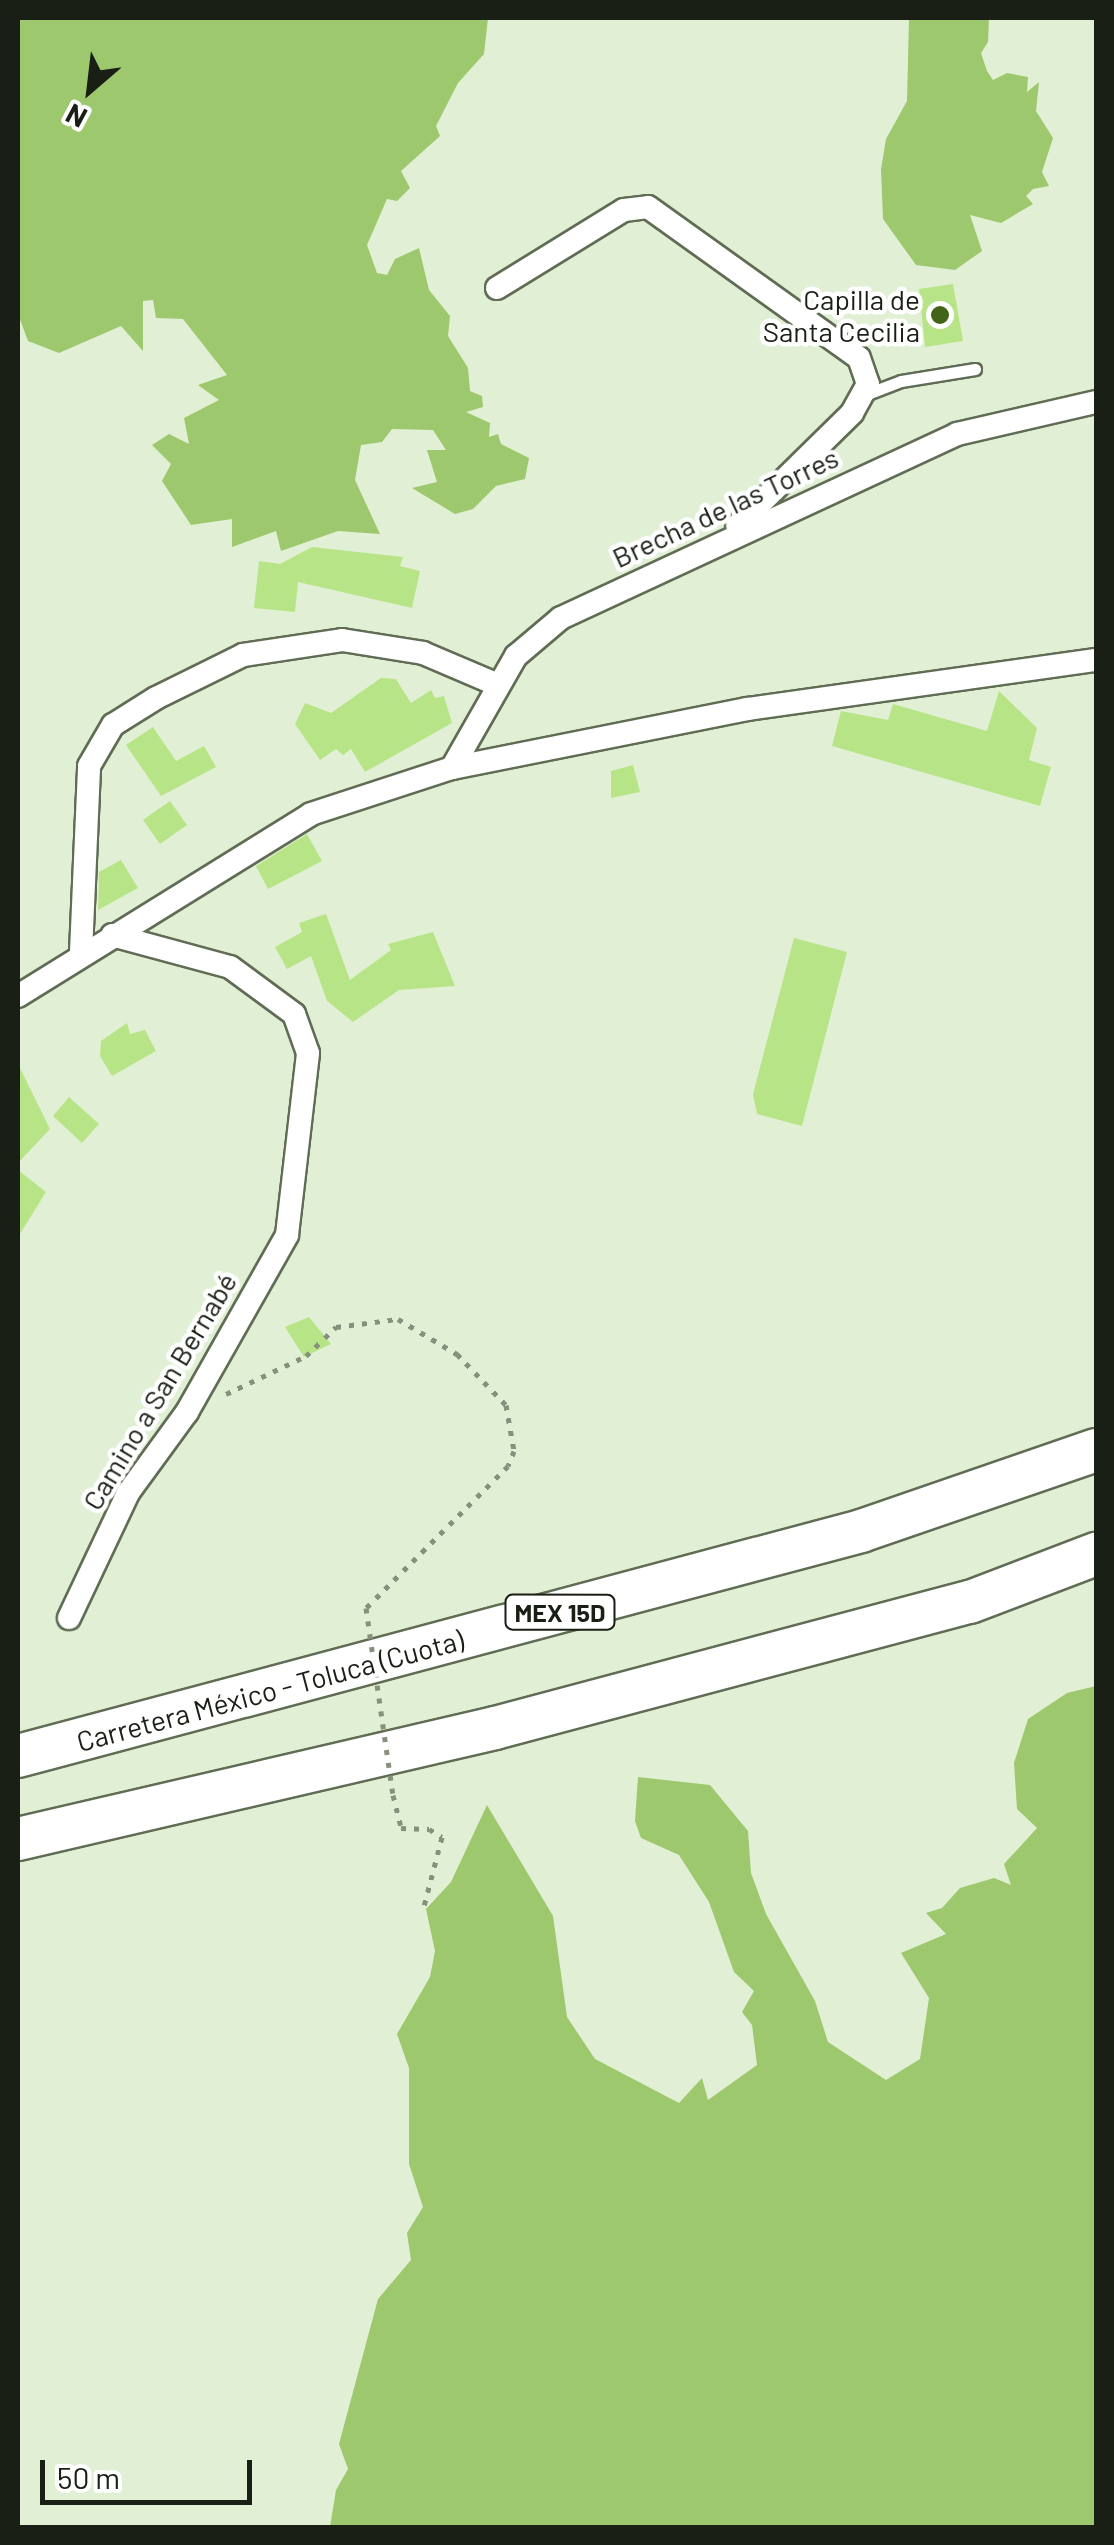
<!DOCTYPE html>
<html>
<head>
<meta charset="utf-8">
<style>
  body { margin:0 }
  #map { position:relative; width:1114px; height:2545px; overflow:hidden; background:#e1f0d4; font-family:Barlow,sans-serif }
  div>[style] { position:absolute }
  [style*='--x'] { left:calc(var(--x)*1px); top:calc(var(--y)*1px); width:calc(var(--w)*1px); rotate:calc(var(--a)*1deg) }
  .forest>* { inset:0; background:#9dc86d }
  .building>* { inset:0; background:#b8e488 }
  .path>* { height:5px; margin-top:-2.5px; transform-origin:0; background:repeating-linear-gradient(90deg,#86907c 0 5px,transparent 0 13px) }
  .roads { filter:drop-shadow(2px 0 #606c54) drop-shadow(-2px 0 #606c54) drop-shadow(0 2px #606c54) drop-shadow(0 -2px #606c54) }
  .lane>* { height:11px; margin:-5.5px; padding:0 5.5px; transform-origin:5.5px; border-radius:5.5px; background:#fff }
  .street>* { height:22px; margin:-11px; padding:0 11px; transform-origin:11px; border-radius:11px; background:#fff }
  .highway>* { height:42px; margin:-21px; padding:0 21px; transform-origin:21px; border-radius:21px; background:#fff }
  .path-bridge>* { height:5px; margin-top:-2.5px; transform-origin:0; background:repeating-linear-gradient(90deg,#86907c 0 5px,transparent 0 13px) }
  .dots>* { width:28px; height:28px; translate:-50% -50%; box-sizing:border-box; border:5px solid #fff; border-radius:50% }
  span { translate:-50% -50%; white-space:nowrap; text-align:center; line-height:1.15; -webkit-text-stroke:9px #fff; paint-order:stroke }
  .shield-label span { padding:2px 8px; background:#fff; border:2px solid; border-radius:8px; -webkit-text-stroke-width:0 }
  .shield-label { font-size:25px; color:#191f14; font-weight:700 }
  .poi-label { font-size:28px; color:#191f14 }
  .right { translate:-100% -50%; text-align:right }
  .street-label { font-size:28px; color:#191f14 }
  .frame { position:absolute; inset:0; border:20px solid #191f14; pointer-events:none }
  .north { position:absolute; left:40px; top:40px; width:100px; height:100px; -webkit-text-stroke:8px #fff; paint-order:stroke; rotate:208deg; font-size:28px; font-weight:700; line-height:40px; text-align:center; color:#191f14 }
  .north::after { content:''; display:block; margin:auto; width:35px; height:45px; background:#191f14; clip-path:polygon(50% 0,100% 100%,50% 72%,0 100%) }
  .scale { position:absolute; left:40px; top:2460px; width:212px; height:45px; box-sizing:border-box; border:5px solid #191f14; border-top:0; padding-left:12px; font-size:30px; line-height:35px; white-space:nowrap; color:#191f14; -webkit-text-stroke:8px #fff; paint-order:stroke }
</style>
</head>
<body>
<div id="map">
  <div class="forest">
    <div style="clip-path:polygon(18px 18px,488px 18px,484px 54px,458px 83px,436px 126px,440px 136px,401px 171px,410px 188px,397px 201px,387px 199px,367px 245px,377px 273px,387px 275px,395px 259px,419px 248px,429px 290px,450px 316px,448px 336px,468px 368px,470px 391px,482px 396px,483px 407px,466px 412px,490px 423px,489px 437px,498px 434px,501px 444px,529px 458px,525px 479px,496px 486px,473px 509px,455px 514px,412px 488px,437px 482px,427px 450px,446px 450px,433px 430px,392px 429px,382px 442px,361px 445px,355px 480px,380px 534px,338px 531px,281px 551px,276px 531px,232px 547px,232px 519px,191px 525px,162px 481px,171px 464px,152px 445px,169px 434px,189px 444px,184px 418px,219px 400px,198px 385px,227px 375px,183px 319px,156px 318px,153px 300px,143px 301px,143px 351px,121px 326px,59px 353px,28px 341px,18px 314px)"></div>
    <div style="clip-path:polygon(909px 18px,989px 18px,988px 42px,981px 53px,987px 71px,993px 80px,1007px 73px,1028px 77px,1027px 92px,1039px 82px,1036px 111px,1053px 138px,1042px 172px,1049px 186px,1033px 189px,1026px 196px,1033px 204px,1001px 223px,970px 215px,982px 251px,955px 270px,916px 265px,883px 219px,881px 169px,886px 139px,907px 101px)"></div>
    <div style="clip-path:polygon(1096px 1686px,1096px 2527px,330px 2527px,336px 2490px,348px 2469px,339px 2444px,378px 2299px,411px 2260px,407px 2233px,423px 2207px,409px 2164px,409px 2068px,397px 2034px,430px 1977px,435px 1951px,426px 1909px,451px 1882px,487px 1805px,553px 1916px,567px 2017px,595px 2059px,679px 2103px,702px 2078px,708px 2100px,757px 2065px,752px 2025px,742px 2012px,754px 1991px,734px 1972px,709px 1902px,679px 1855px,641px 1838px,635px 1821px,638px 1777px,710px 1785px,748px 1831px,751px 1873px,766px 1914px,815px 2001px,828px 2042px,886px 2080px,920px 2059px,929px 1998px,901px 1953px,946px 1934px,926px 1913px,942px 1908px,960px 1888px,994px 1878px,1011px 1885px,1004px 1864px,1037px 1828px,1017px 1809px,1014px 1763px,1028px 1719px,1067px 1693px)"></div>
  </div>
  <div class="building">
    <div style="clip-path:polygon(953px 284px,963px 341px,925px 347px,919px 289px)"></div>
    <div style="clip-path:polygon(312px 547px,403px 557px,400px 566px,420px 571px,412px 608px,298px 582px,295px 612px,254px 608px,259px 561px,280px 564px)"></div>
    <div style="clip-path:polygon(381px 678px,396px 679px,411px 703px,431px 690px,435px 698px,444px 696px,452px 723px,365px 772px,351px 749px,343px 755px,336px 749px,320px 760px,295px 724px,305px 703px,331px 713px)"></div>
    <div style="clip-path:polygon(999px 691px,1037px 728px,1029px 760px,1051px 767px,1040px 806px,832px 746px,841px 711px,888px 720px,893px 704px,987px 731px)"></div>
    <div style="clip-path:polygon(153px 727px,176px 761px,204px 746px,216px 767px,161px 796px,126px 745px)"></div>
    <div style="clip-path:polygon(633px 765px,640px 792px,611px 798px,611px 771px)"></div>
    <div style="clip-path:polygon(170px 801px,187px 825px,160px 844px,143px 820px)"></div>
    <div style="clip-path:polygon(307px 834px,322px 861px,268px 889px,256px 866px)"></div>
    <div style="clip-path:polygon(121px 860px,138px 888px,98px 910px,99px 872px)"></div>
    <div style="clip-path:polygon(326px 914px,350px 980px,391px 950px,388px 944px,433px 932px,455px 986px,399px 990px,353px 1022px,327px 1001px,311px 956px,287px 969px,275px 947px,302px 932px,299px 923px)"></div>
    <div style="clip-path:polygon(794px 938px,847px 952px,802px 1126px,757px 1114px,753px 1094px)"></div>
    <div style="clip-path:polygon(127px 1023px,130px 1034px,145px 1030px,156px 1051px,112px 1076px,100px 1056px,101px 1041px)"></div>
    <div style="clip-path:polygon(18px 1064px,50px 1129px,18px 1163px)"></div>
    <div style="clip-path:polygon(69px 1097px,99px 1124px,82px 1143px,53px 1116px)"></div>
    <div style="clip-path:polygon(18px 1170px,46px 1192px,18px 1237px)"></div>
    <div style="clip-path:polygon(309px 1317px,331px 1344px,304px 1357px,285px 1327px)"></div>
  </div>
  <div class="path">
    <div style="--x:226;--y:1394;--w:89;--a:-25.4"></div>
    <div style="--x:306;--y:1356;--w:42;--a:-44"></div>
    <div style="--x:336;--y:1327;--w:63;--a:-7.4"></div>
    <div style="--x:398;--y:1319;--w:69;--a:30.7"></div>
    <div style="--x:457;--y:1354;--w:71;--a:46.1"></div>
    <div style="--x:506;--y:1405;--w:47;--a:80.1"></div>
    <div style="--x:514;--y:1451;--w:16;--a:112"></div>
    <div style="--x:508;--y:1466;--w:201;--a:135"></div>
    <div style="--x:393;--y:1795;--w:34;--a:76"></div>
    <div style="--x:401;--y:1828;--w:28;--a:2"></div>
    <div style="--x:429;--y:1829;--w:15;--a:32"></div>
    <div style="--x:442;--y:1837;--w:75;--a:104.6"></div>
  </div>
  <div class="roads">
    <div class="lane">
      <div style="--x:867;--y:394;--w:36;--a:-21"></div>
      <div style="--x:901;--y:381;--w:75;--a:-9.2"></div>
    </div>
    <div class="street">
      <div style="--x:497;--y:288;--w:149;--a:-31.6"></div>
      <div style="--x:624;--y:210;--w:24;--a:-7"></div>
      <div style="--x:648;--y:207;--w:259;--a:35.6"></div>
      <div style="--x:859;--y:358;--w:28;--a:71"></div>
      <div style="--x:868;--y:384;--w:33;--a:119"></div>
      <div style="--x:852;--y:413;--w:161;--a:135.5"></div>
      <div style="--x:452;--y:768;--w:129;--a:-60.3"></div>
      <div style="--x:516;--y:656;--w:59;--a:-40.2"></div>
      <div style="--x:561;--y:618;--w:437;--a:-24.9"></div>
      <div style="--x:957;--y:434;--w:143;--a:-13"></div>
      <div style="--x:81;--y:952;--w:186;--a:-87.5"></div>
      <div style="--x:89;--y:766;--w:48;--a:-59.7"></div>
      <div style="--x:113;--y:725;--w:51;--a:-32.1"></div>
      <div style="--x:156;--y:698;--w:97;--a:-26.3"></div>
      <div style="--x:243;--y:655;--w:100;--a:-8.6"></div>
      <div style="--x:342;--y:640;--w:82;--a:9.1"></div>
      <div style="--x:423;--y:653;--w:82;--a:23.1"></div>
      <div style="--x:18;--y:996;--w:345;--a:-31.8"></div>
      <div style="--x:311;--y:814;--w:148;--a:-18.1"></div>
      <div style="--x:452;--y:768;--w:301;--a:-11.3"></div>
      <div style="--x:747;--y:709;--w:352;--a:-8"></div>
      <div style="--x:69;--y:1618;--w:138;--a:-64.7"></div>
      <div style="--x:128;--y:1493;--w:100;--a:-53.9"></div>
      <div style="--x:187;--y:1412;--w:203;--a:-60.5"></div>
      <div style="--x:287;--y:1235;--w:183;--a:-83.4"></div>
      <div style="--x:308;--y:1053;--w:41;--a:-109.7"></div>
      <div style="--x:294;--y:1014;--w:79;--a:-143.7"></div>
      <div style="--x:230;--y:967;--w:122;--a:-164.8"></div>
    </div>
    <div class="highway">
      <div style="--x:18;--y:1756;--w:873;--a:-14.94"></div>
      <div style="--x:861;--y:1531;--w:249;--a:-19"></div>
      <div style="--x:18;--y:1839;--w:490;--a:-13.1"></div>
      <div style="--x:495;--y:1728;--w:491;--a:-14.9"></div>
      <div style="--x:970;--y:1602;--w:135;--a:-20.9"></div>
    </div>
  </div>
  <div class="path-bridge">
    <div style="--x:366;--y:1608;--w:189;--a:81.8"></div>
  </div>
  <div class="dots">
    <div style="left:940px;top:315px;background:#436318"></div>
  </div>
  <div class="shield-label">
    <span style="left:560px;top:1612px">MEX 15D</span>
  </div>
  <div class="poi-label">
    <span class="right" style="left:920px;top:315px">Capilla de<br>Santa Cecilia</span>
  </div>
  <div class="street-label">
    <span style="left:725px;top:507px;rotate:-25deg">Brecha de las Torres</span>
    <span style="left:159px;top:1391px;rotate:-59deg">Camino a San Bernabé</span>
    <span style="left:270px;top:1690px;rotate:-15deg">Carretera México - Toluca (Cuota)</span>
  </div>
  <div class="frame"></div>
  <div class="north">N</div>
  <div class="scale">50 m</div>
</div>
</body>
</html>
